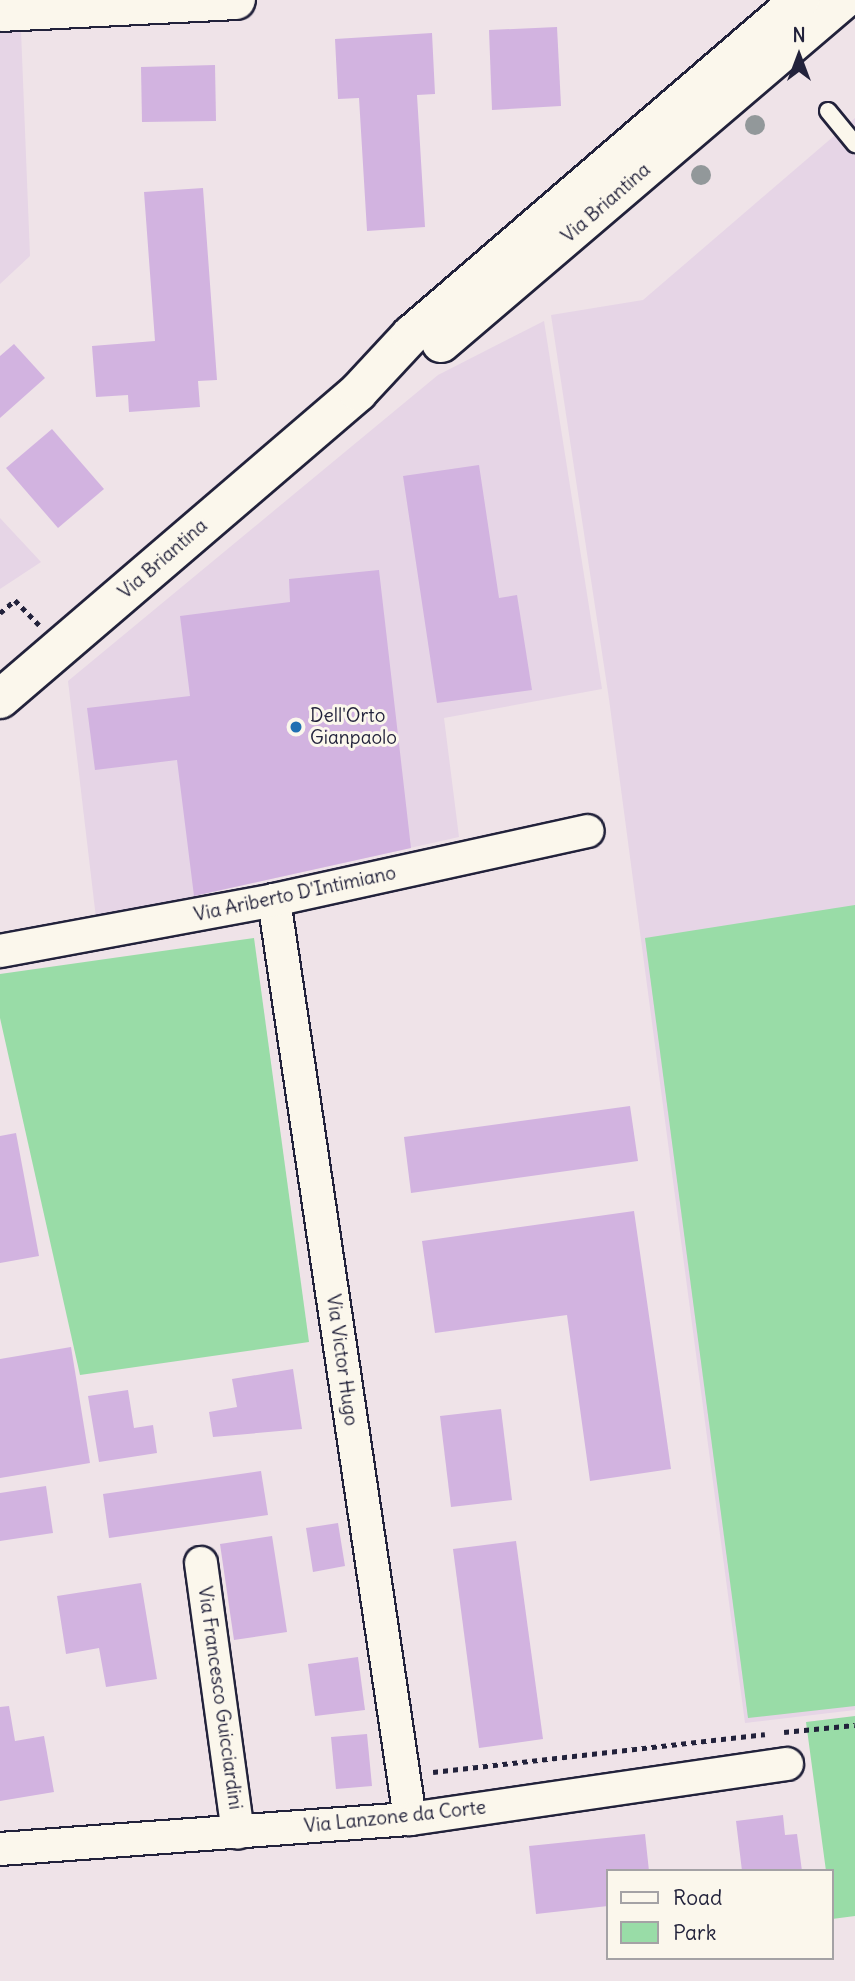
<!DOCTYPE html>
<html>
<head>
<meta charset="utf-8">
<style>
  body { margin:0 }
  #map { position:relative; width:855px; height:1981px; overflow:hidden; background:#efe3e8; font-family:Delius,sans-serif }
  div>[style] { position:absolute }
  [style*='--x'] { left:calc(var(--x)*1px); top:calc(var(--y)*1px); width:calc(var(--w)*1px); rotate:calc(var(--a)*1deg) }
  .built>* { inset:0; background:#e6d5e6 }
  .green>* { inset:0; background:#99dca7 }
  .building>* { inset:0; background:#d2b3e0 }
  .path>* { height:4.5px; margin-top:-2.25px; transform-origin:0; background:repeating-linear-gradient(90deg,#22223b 0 5px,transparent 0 10px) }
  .roads { filter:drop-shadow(2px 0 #22223b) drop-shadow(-2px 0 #22223b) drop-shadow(0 2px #22223b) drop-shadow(0 -2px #22223b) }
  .service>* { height:16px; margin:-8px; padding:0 8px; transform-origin:8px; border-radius:8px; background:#fbf7ec }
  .minor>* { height:32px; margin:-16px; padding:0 16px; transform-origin:16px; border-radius:16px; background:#fbf7ec }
  .tertiary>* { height:38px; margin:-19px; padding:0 19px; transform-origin:19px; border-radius:19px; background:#fbf7ec }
  .secondary>* { height:38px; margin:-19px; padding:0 19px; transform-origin:19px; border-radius:19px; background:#fbf7ec }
  .trees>* { width:20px; height:20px; margin:-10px; border-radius:50%; background:#92989a }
  .dots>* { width:19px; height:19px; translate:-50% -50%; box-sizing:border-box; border:4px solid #fbf7ec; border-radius:50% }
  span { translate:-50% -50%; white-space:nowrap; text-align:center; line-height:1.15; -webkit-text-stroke:6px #fbf7ec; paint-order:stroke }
  .street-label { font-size:19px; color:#22223b }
  .poi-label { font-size:19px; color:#22223b }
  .left { translate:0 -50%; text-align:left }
  .legend { position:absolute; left:606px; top:1869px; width:228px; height:91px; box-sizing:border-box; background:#fbf7ec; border:2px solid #a4a2a5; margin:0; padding:9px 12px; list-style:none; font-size:21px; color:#22223b }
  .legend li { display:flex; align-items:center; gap:14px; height:35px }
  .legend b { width:35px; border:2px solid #a4a2a5 }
  .north { position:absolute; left:764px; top:21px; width:70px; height:70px; -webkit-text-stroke:5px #fbf7ec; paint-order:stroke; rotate:0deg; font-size:19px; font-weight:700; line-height:28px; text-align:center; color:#22223b }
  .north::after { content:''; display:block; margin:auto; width:24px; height:32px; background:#22223b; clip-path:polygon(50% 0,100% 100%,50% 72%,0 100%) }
</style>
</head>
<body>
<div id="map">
  <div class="built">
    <div style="clip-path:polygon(21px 31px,30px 256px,0 284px,0 32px)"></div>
    <div style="clip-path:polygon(855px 118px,855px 1710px,745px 1723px,609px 699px,551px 315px,643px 300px)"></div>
    <div style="clip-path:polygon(544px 321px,602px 689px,444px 718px,459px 837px,96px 918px,68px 681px,438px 375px)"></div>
    <div style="clip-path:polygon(0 518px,41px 562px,0 589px)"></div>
  </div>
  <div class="green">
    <div style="clip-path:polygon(855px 905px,855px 1706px,748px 1718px,645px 938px)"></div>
    <div style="clip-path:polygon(254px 938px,309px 1342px,80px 1375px,0 1018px,0 974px)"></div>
    <div style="clip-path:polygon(855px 1716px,855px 1916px,832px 1919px,832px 1871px,826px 1871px,806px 1722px)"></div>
  </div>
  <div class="building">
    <div style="clip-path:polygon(557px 27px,561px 106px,492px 110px,489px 30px)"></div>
    <div style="clip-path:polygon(432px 33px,435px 94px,417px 95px,425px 227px,367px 231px,359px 98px,338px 99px,335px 39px)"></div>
    <div style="clip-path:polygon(215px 65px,216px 121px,142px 122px,141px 67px)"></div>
    <div style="clip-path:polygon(203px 188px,217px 380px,198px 381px,200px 407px,129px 412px,128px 395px,96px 397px,92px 346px,155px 341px,144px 192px)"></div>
    <div style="clip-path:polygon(14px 344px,45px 378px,0 418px,0 356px)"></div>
    <div style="clip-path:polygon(52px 429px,104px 489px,58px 528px,6px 468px)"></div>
    <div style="clip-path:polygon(479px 465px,499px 598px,517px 595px,532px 690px,437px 703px,403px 476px)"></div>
    <div style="clip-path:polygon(379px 570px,411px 848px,194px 896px,177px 760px,95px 770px,87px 708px,190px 696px,180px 616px,290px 602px,289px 579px)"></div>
    <div style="clip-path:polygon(630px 1106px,638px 1161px,411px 1193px,404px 1137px)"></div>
    <div style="clip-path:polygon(16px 1133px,39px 1256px,0 1263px,0 1136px)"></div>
    <div style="clip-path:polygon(634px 1211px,671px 1469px,590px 1481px,567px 1315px,435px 1333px,422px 1241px)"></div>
    <div style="clip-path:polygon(71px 1347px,90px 1463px,0 1478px,0 1359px)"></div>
    <div style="clip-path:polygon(293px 1369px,302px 1429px,213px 1437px,209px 1412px,237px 1407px,232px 1379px)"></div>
    <div style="clip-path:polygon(128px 1390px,134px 1428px,153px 1425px,157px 1453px,99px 1462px,88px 1396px)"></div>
    <div style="clip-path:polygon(501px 1409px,512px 1500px,451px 1507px,440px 1416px)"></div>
    <div style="clip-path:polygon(261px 1471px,268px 1515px,109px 1538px,103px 1494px)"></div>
    <div style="clip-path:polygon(46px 1486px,53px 1533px,0 1541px,0 1493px)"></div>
    <div style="clip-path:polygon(338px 1523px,345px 1566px,313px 1572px,306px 1528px)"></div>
    <div style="clip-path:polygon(272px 1536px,287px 1632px,234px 1640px,220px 1544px)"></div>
    <div style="clip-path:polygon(516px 1541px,543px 1739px,479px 1748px,453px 1549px)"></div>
    <div style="clip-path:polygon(141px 1583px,157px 1679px,106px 1687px,99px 1648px,66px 1654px,57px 1596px)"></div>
    <div style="clip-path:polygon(358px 1657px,365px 1710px,315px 1716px,308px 1664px)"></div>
    <div style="clip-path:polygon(9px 1706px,15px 1741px,44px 1736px,54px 1792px,0 1801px,0 1707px)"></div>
    <div style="clip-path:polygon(367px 1734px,372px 1786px,336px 1789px,331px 1737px)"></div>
    <div style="clip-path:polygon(783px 1815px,785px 1835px,797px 1834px,802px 1871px,742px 1871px,736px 1821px)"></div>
    <div style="clip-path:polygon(645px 1834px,649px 1871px,608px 1871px,608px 1906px,536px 1914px,529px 1846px)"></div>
  </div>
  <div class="path">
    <div style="--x:0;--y:613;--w:20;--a:-41"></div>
    <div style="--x:15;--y:600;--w:35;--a:46"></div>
    <div style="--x:784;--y:1732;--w:71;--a:-5.6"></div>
    <div style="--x:433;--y:1772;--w:334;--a:-6.5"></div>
  </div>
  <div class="roads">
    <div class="service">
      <div style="--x:828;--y:111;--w:43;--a:50.7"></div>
    </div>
    <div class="minor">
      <div style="--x:274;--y:900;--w:929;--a:81.58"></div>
      <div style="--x:0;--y:951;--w:279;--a:-10.5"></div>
      <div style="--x:274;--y:900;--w:321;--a:-12.4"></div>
      <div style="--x:201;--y:1563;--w:272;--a:82.2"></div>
      <div style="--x:0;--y:1849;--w:411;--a:-4.2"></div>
      <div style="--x:410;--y:1819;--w:381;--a:-8.3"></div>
    </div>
    <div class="tertiary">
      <div style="--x:0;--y:12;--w:236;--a:-2.9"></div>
    </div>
    <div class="secondary">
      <div style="--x:441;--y:343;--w:528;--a:-40.47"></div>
      <div style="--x:0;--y:699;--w:472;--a:-40.6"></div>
      <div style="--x:358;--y:392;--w:78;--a:-47.1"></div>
      <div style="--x:411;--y:335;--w:513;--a:-40.73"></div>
    </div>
  </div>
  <div class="trees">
    <div style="left:755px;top:125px"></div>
    <div style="left:701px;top:175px"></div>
  </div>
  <div class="dots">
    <div style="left:296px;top:727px;background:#1f6fb2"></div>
  </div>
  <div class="street-label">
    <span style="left:606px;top:203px;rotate:-41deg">Via Briantina</span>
    <span style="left:163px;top:559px;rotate:-41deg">Via Briantina</span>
    <span style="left:295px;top:894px;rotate:-12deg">Via Ariberto D'Intimiano</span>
    <span style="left:342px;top:1360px;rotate:82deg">Via Victor Hugo</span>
    <span style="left:220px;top:1698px;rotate:82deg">Via Francesco Guicciardini</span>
    <span style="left:395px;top:1817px;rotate:-6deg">Via Lanzone da Corte</span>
  </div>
  <div class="poi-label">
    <span class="left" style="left:310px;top:727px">Dell'Orto<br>Gianpaolo</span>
  </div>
  <ul class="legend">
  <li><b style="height:9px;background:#fbf7ec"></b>Road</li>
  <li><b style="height:19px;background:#99dca7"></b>Park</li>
  </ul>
  <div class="north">N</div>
</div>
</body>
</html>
